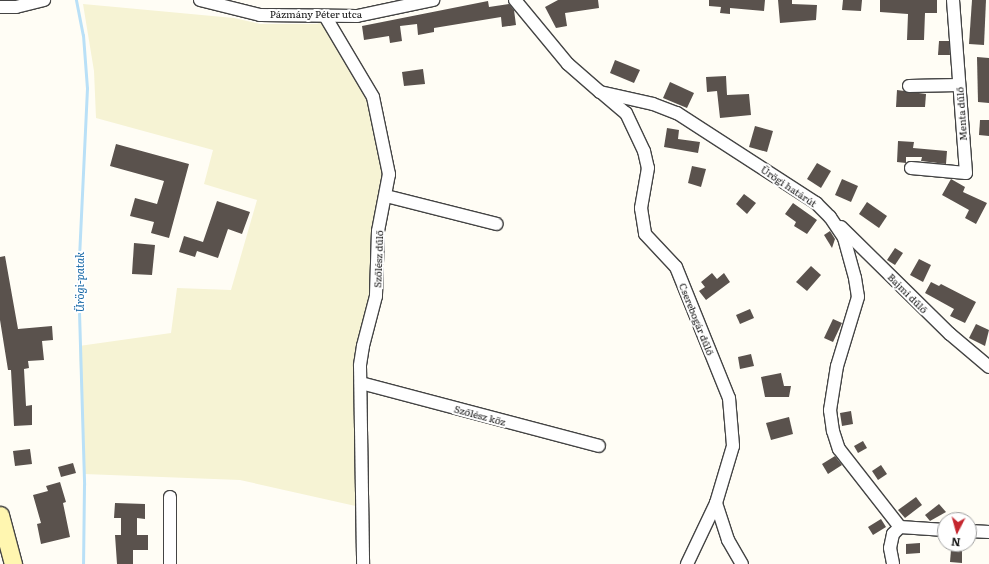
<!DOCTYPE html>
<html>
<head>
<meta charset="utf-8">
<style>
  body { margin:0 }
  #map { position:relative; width:989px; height:564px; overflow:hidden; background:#fffdf5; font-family:Literata,serif }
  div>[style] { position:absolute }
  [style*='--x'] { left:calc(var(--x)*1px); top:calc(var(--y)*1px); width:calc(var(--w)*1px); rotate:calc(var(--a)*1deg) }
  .farmland>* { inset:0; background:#f6f3d4 }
  .stream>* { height:3px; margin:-1.5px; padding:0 1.5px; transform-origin:1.5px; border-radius:1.5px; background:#b9e0f7 }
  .building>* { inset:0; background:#5a524d }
  .roads { filter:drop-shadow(1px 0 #444) drop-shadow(-1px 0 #444) drop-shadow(0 1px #444) drop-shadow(0 -1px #444) }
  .minor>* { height:12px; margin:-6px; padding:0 6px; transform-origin:6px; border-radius:6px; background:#fff }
  .secondary>* { height:17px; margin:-8.5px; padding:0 8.5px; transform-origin:8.5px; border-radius:8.5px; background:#fff6b0 }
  span { translate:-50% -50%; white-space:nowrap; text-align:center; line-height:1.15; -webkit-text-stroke:4px #fff; paint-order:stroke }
  .street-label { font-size:10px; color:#111 }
  .water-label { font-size:11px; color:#1768a6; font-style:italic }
  .north { position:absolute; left:937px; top:512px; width:40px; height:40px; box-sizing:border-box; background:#fff; border:1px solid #a0a0a0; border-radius:50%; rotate:186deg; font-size:11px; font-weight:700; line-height:16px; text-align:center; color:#111 }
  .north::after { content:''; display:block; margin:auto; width:14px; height:18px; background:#c4262e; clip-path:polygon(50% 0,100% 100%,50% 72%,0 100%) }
</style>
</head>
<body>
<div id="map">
  <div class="farmland">
    <div style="clip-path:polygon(83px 4px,234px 18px,260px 24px,317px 24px,327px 19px,375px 102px,388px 183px,361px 383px,360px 507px,240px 480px,84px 474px,79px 346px,171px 333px,177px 288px,231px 290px,257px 200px,204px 184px,213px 150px,96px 118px,94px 71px)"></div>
  </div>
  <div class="stream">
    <div style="--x:76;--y:0;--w:36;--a:79"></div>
    <div style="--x:83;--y:35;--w:53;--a:85.7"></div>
    <div style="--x:87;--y:88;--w:190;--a:92.7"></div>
    <div style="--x:78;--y:278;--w:207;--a:88.3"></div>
    <div style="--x:84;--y:485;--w:79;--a:90.7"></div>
  </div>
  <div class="building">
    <div style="clip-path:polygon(558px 0,598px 0,599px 8px,565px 13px,567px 26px,556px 28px,545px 7px)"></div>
    <div style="clip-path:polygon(709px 0,765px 0,764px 11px,730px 8px,730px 14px,720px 13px,721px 7px,709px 6px)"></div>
    <div style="clip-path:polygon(778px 0,792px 0,792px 4px,817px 5px,816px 20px,780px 23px)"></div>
    <div style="clip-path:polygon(843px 0,862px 0,861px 11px,842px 10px)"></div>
    <div style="clip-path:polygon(880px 0,937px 0,937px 13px,925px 13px,924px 40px,907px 40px,908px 14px,880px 12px)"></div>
    <div style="clip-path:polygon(972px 0,986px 0,984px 45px,969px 44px)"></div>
    <div style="clip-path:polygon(488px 1px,489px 7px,509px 4px,514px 10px,516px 25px,502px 27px,501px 17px,434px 28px,434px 32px,418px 35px,417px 24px,400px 26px,402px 41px,390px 43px,389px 36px,364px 40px,362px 26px)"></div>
    <div style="clip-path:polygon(939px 41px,949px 41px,950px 55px,938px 55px)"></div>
    <div style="clip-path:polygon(977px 57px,989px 58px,989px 103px,978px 102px)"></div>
    <div style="clip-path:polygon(615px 60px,640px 70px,634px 83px,610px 73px)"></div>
    <div style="clip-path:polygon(423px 69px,425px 84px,404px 86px,402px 72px)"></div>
    <div style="clip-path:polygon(726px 76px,727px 95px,749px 94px,751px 115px,720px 118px,717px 91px,707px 92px,706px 77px)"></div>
    <div style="clip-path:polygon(670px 82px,694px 93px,687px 108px,663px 98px)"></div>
    <div style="clip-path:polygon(897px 90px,926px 94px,925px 107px,896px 107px)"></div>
    <div style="clip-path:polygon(980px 120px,989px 120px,989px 136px,979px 135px)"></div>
    <div style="clip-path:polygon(755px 126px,773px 131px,767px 152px,749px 147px)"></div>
    <div style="clip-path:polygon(667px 128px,679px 130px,678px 139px,700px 142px,698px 153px,664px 147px)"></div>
    <div style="clip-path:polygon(898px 141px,914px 142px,913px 148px,947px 151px,946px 164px,921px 161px,922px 157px,906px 157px,906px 163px,897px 162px)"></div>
    <div style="clip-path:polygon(116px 144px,189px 164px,169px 238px,151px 233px,154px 222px,130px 216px,135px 198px,157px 204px,164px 181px,110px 166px)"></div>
    <div style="clip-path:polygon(817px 163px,831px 171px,821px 188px,807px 179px)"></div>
    <div style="clip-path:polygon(692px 166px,706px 169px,701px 187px,688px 183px)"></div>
    <div style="clip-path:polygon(842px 179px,858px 186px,851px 202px,835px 195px)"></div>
    <div style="clip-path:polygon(951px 179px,965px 187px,963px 192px,987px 203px,976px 224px,965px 218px,969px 210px,942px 195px)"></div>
    <div style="clip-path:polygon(744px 194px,756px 203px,747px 214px,736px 204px)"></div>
    <div style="clip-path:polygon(217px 201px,250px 212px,242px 234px,228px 229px,218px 258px,197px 251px,195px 257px,179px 252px,184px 236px,203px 242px)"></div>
    <div style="clip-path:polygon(867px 202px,887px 216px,879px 228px,859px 214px)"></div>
    <div style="clip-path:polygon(793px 203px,817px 220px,807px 234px,794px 226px,796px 222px,785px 214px)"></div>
    <div style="clip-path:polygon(830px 231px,835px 239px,832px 248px,824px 235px)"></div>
    <div style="clip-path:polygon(134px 243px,155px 245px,152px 275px,132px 274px)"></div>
    <div style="clip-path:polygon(895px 248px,903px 253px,895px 265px,887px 260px)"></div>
    <div style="clip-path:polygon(5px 256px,18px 329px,52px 326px,53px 340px,42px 341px,44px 360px,28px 361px,29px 368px,24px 369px,26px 406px,32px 405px,32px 425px,14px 426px,11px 370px,8px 370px,0 320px,0 257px)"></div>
    <div style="clip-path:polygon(919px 259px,931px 265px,923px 282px,910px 275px)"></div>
    <div style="clip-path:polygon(811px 266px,821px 275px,807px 291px,796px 282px)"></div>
    <div style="clip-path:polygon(712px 273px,717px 279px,724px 273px,730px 282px,706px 300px,699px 291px,705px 287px,701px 282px)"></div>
    <div style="clip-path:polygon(931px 282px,939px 286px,941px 284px,976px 302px,965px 323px,950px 316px,954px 309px,925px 293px)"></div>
    <div style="clip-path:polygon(750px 309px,754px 318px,740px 324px,736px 315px)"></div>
    <div style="clip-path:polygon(833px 319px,842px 323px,833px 342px,824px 338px)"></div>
    <div style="clip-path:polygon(976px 324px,989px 330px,985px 346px,969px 338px)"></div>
    <div style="clip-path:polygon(751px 354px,754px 366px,740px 369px,738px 357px)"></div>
    <div style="clip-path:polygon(781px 373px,784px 386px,791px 386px,789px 397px,765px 397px,761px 377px)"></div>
    <div style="clip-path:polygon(851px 411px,853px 424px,842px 426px,840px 413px)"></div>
    <div style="clip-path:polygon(789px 417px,793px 434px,771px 440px,766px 423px)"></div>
    <div style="clip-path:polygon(863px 441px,867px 448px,858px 453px,854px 446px)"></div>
    <div style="clip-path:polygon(30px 449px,32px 464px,15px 466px,13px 451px)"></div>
    <div style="clip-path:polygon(835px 456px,842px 465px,828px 474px,822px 464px)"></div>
    <div style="clip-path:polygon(73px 463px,76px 473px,61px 477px,58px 467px)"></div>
    <div style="clip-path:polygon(881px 465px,887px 474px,878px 480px,872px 471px)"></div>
    <div style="clip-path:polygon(60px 482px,66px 502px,63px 503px,70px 537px,41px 544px,37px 524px,41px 523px,33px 495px,48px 491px,46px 486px)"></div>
    <div style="clip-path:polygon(916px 497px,922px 505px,905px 518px,898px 510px)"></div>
    <div style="clip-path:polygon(115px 503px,145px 504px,145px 519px,137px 518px,137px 535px,148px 535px,148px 550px,133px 550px,133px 564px,117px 564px,115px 535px,121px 535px,121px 518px,114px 518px)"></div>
    <div style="clip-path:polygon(939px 504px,946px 512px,930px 521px,925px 515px)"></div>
    <div style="clip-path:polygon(881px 519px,886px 527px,873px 535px,868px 527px)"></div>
    <div style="clip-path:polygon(920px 543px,920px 553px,906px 554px,906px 544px)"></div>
    <div style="clip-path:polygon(951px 550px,962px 551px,962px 563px,950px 562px)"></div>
  </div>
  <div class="roads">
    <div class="minor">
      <div style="--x:200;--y:0;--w:62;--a:14"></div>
      <div style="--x:260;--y:15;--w:97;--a:0.6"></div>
      <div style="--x:357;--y:16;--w:78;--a:-11.9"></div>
      <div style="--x:515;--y:0;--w:83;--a:50.4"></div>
      <div style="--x:568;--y:64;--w:43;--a:41.2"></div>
      <div style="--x:600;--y:92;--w:54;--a:12.8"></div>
      <div style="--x:653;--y:104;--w:26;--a:21"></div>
      <div style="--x:677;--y:113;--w:166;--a:32.9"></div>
      <div style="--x:816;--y:203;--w:20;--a:45"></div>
      <div style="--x:830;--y:217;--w:25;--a:56"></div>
      <div style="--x:844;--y:238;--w:41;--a:74.6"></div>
      <div style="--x:855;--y:278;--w:19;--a:81"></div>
      <div style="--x:858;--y:297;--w:72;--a:106.9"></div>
      <div style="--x:837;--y:366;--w:45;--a:99"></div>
      <div style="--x:830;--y:410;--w:21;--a:82"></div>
      <div style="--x:833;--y:431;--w:19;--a:72"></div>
      <div style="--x:839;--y:449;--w:99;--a:52"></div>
      <div style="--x:900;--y:527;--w:10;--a:135"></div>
      <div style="--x:893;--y:534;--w:14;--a:102"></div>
      <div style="--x:890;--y:548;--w:16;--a:79"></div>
      <div style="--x:0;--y:7;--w:16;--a:0"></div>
      <div style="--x:16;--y:7;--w:29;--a:-14"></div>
      <div style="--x:325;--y:16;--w:94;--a:59.3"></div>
      <div style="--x:373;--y:97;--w:79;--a:78.3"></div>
      <div style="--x:389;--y:174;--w:58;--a:100.9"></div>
      <div style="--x:378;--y:231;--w:65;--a:91.8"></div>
      <div style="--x:376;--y:296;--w:52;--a:104.6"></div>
      <div style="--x:363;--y:346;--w:20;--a:99"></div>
      <div style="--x:360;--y:366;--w:198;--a:89.1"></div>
      <div style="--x:909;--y:86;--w:50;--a:-1.1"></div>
      <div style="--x:603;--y:94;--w:30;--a:40"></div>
      <div style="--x:626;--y:113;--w:42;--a:64.7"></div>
      <div style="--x:644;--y:151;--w:17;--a:77"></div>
      <div style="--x:648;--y:168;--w:41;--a:99.9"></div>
      <div style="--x:641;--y:208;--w:26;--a:81"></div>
      <div style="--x:645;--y:234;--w:45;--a:46.8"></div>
      <div style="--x:676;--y:267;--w:141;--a:68"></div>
      <div style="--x:729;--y:398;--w:48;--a:85.2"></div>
      <div style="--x:733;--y:446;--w:59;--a:106.6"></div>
      <div style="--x:716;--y:503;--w:68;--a:115.4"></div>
      <div style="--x:911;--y:168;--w:55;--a:5.2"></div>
      <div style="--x:966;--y:173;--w:173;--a:-94.3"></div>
      <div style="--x:386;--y:196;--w:114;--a:14.2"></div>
      <div style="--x:841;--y:227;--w:153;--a:44.5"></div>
      <div style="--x:950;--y:334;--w:51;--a:40.2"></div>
      <div style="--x:361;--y:383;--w:246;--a:14.8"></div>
      <div style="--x:716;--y:503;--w:39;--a:72"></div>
      <div style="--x:728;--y:540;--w:28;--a:60"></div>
      <div style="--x:900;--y:527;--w:45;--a:3.8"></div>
      <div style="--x:969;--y:531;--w:20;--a:3"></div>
      <div style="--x:170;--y:564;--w:67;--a:-90"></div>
    </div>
    <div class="secondary">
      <div style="--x:0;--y:515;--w:51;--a:75.1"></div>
    </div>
  </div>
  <div class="street-label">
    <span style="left:316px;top:14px">Pázmány Péter utca</span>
    <span style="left:961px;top:114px;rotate:-94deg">Menta dűlő</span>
    <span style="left:789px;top:186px;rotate:34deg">Ürögi határút</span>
    <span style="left:378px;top:259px;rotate:-88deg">Szőlész dűlő</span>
    <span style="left:908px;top:293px;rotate:45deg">Bajmi dűlő</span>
    <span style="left:697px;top:319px;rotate:68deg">Cserebogár dűlő</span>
    <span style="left:480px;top:415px;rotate:15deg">Szőlész köz</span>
  </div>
  <div class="water-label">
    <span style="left:79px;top:282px;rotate:-90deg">Ürögi-patak</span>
  </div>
  <div class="north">N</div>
</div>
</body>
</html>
